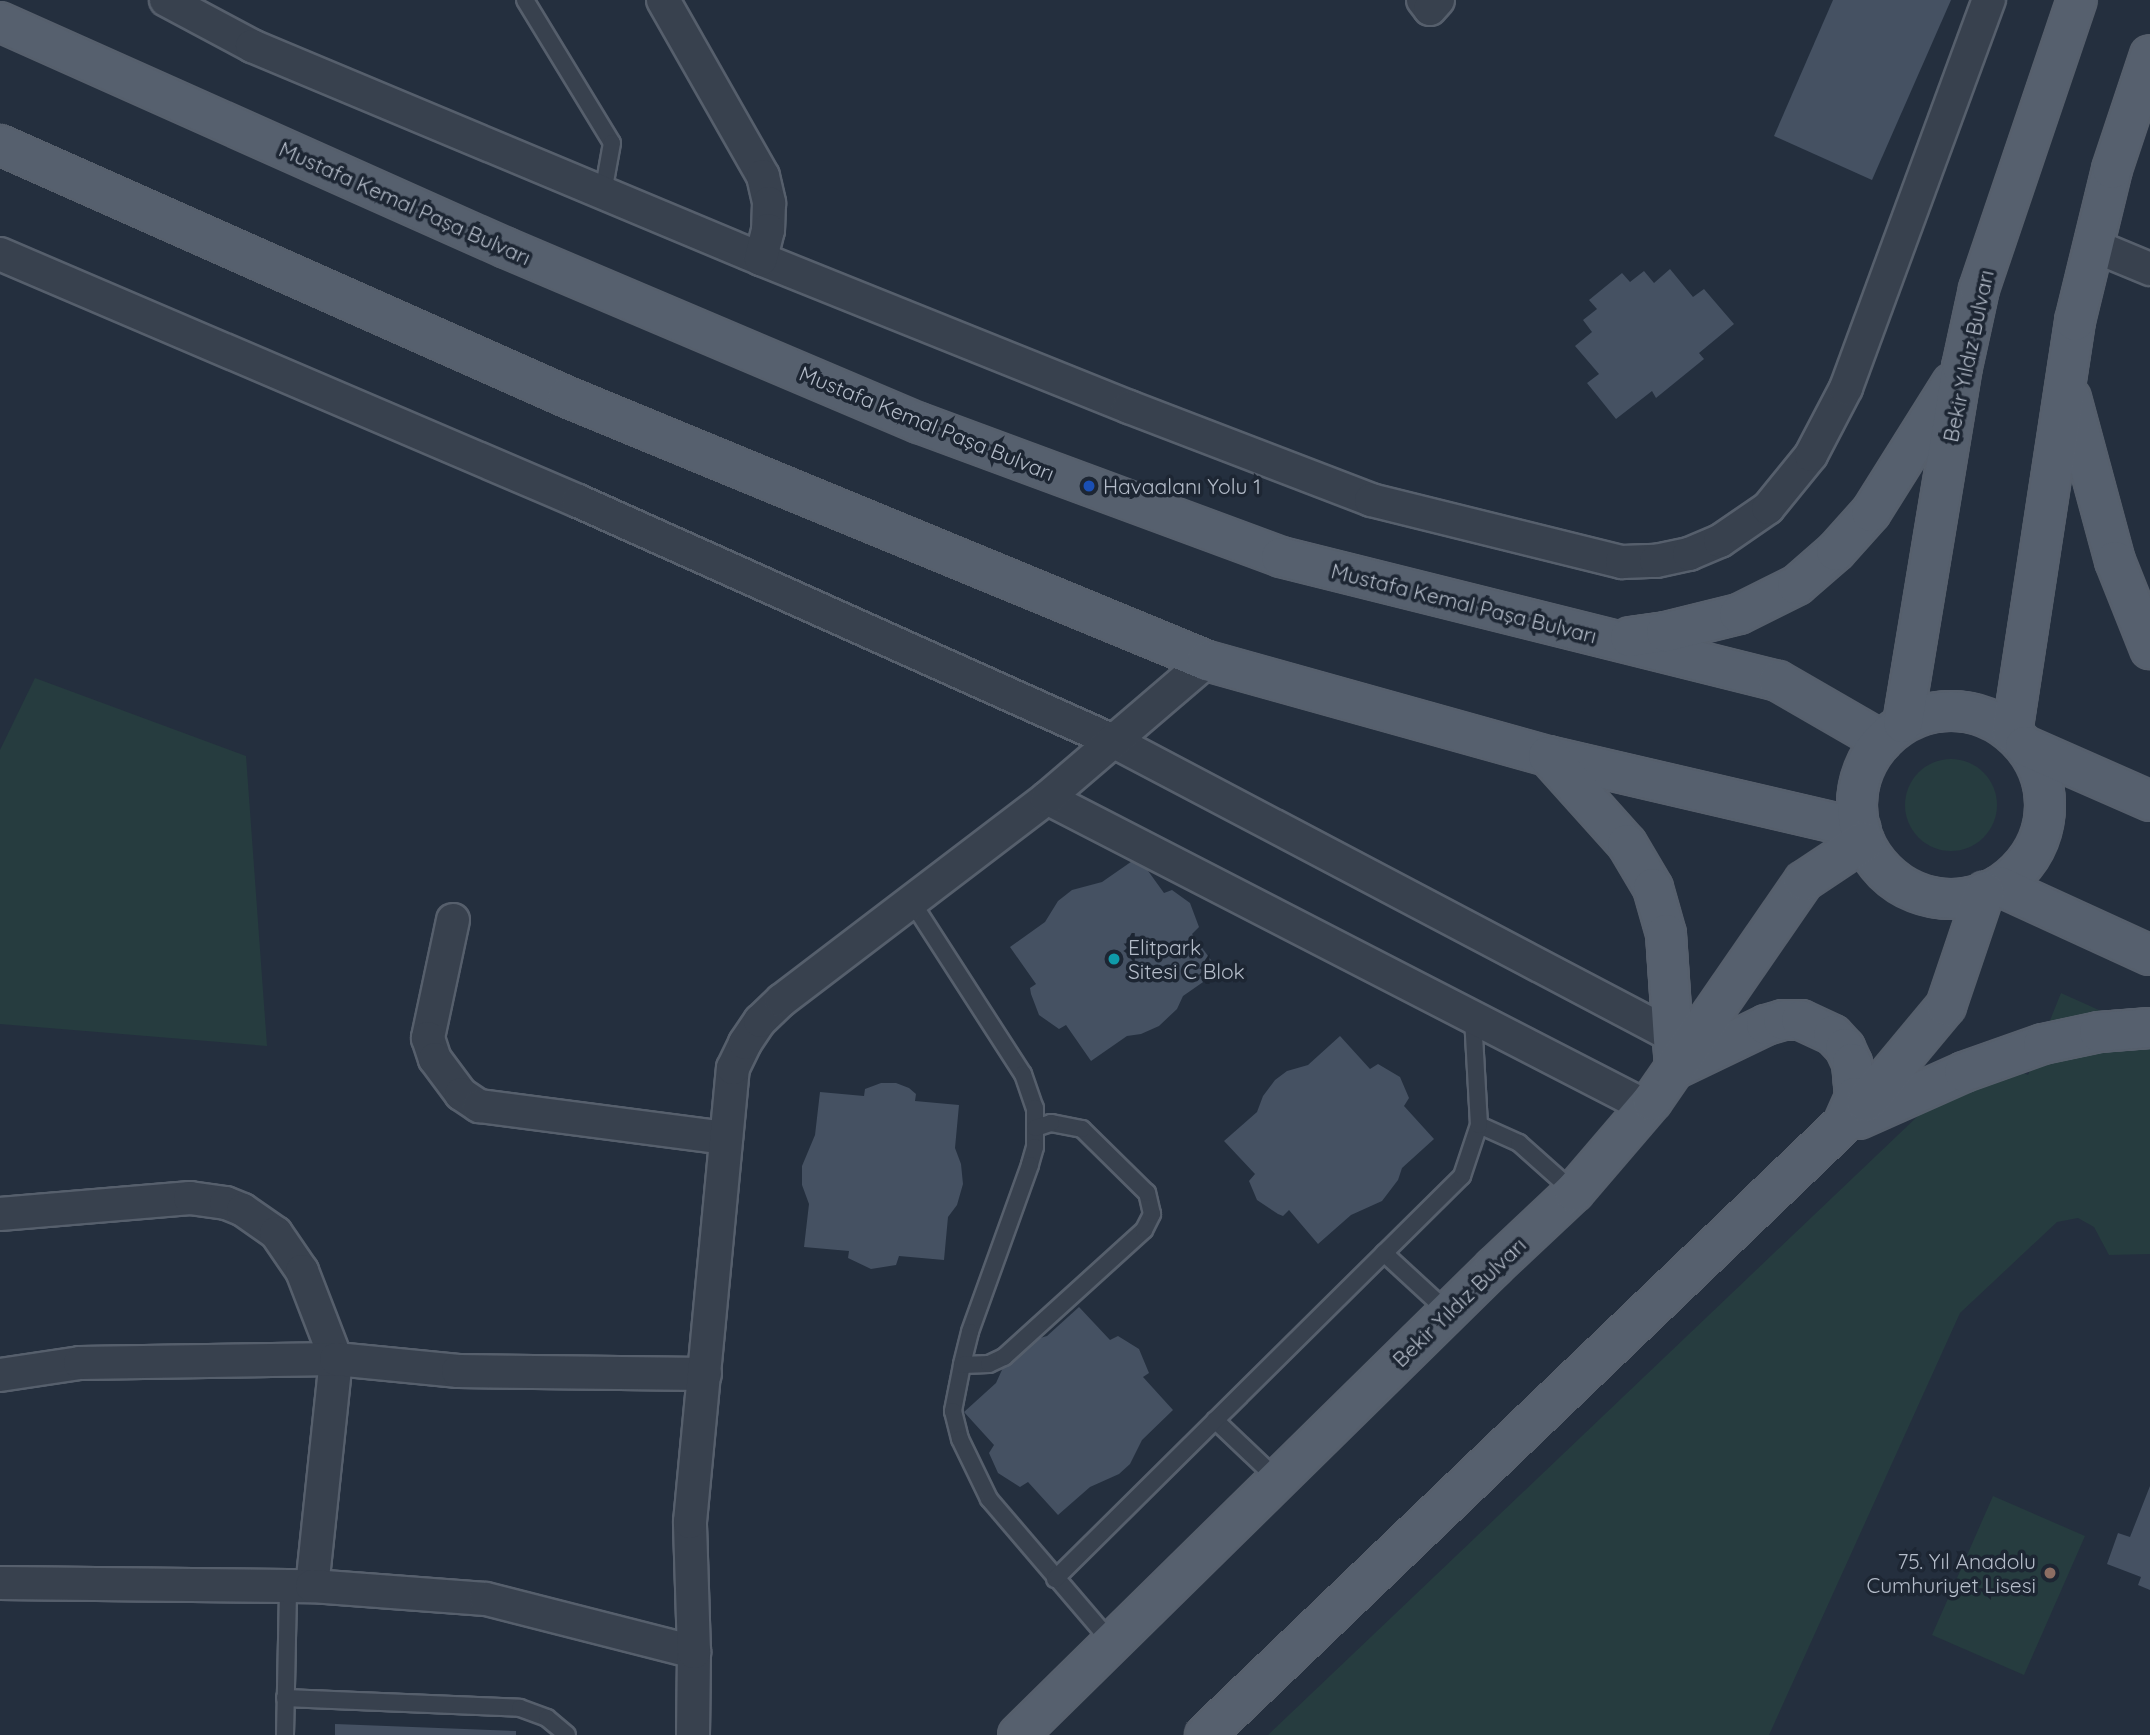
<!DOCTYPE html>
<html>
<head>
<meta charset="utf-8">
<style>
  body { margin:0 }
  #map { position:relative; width:2150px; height:1735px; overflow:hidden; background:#242f3e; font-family:Quicksand,sans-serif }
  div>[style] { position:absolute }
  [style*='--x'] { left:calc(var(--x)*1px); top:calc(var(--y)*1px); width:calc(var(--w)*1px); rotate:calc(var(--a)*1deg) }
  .green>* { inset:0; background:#263c3f }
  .round { border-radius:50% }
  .building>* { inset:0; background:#455162 }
  .roads { filter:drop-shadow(2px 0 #565f6c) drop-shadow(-2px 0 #565f6c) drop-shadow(0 2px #565f6c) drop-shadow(0 -2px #565f6c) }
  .lane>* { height:16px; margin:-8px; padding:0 8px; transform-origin:8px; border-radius:8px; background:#38414e }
  .street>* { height:32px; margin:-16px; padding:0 16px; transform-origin:16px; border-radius:16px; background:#38414e }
  .primary>* { height:38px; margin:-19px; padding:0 19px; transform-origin:19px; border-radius:19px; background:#56606e }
  .primary>.ring { margin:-19px; padding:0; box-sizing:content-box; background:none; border:38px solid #56606e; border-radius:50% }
  .dots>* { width:19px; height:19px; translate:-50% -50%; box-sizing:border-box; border:4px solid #1d2633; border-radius:50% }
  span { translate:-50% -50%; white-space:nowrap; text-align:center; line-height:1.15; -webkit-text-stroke:7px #1d2633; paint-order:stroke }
  .street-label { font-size:21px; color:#b4bcc9 }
  .poi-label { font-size:21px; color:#b4bcc9 }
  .left { translate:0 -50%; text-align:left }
  .right { translate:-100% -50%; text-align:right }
</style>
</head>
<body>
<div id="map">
  <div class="green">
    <div style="clip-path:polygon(35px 678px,246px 756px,267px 1046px,0 1024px,0 750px)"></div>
    <div class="round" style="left:1905px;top:759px;width:92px;height:92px"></div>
    <div style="clip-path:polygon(2061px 993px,2150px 1033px,2150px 1254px,2109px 1255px,2094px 1227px,2078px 1218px,2057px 1222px,1960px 1313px,1769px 1735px,1268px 1735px,1983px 1054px,2028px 1075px)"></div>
    <div style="clip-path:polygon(1993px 1496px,2085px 1536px,2024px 1675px,1932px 1635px)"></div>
  </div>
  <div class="building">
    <div style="clip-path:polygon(1833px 0,1951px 0,1872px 180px,1774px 136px)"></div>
    <div style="clip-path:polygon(1670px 269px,1693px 297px,1704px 289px,1734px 324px,1699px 353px,1704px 359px,1656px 398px,1652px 391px,1616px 419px,1587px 383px,1599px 374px,1575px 346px,1592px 332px,1583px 320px,1597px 309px,1589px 300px,1622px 273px,1630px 282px,1644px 271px,1654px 283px)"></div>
    <div style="clip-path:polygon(1138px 857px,1164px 893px,1172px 890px,1190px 903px,1199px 927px,1192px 934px,1219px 971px,1183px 996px,1177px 1009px,1159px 1026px,1141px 1034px,1127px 1036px,1091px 1061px,1066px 1025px,1059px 1029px,1039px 1015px,1031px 994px,1030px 988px,1036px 984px,1010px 947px,1045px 922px,1058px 901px,1072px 890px,1102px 882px)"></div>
    <div style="clip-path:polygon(1340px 1036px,1370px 1069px,1378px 1064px,1400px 1077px,1409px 1098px,1404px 1106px,1434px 1139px,1402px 1168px,1398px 1180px,1382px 1201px,1351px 1215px,1318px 1244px,1289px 1210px,1283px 1216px,1278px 1214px,1257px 1200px,1249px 1181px,1255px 1174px,1224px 1141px,1257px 1112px,1263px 1096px,1275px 1080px,1287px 1071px,1308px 1065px)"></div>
    <div style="clip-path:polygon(881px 1083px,896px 1083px,909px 1088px,916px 1094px,915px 1101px,959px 1105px,955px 1148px,961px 1164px,963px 1184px,957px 1205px,948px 1217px,944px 1260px,899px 1256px,896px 1265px,871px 1269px,848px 1258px,849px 1251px,804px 1247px,809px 1204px,802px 1185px,802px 1166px,815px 1135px,820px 1092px,864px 1096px,865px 1089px)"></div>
    <div style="clip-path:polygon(1079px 1307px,1110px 1340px,1118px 1336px,1139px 1349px,1149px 1373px,1143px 1377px,1173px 1410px,1142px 1440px,1130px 1464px,1119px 1474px,1090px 1487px,1058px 1515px,1028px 1482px,1020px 1487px,998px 1473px,989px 1453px,994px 1445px,964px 1412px,996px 1383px,1006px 1361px,1033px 1340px,1047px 1336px)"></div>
    <div style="clip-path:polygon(2150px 1486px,2150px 1590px,2138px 1585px,2141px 1577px,2107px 1564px,2118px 1533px,2130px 1537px)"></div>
    <div style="clip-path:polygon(335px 1724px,516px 1731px,516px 1735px,335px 1735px)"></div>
  </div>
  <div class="roads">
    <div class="lane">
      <div style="--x:525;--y:0;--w:167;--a:58.7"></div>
      <div style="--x:612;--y:143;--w:51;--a:100.2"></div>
      <div style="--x:912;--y:902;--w:205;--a:57.2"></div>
      <div style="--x:1023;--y:1074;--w:36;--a:71"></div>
      <div style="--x:1035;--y:1108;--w:39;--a:90"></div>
      <div style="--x:1035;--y:1147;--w:19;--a:106"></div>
      <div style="--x:1030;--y:1165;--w:177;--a:109.8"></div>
      <div style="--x:970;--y:1332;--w:34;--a:104"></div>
      <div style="--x:962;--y:1365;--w:47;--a:101.1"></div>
      <div style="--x:953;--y:1411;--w:29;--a:76"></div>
      <div style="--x:960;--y:1439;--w:67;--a:64.2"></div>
      <div style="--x:989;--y:1499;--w:189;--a:49.5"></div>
      <div style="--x:1479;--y:1125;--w:44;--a:24.2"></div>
      <div style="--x:1519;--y:1143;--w:74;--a:41.7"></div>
      <div style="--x:1384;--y:1253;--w:87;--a:42.7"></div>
      <div style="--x:962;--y:1365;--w:27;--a:-2"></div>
      <div style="--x:989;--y:1364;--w:17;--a:-25"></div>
      <div style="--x:1004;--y:1357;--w:189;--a:-42.2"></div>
      <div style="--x:1144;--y:1230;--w:18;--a:-63"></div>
      <div style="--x:1152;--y:1214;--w:22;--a:-103"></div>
      <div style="--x:1147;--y:1193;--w:91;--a:-135.4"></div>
      <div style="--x:1082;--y:1129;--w:32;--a:-169"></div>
      <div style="--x:1051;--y:1123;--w:16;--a:162"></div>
      <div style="--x:1215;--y:1420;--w:86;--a:43.6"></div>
      <div style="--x:1055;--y:1579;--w:573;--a:-44.72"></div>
      <div style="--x:1462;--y:1176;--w:54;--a:-71.6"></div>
      <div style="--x:1479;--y:1125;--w:108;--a:-93.2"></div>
      <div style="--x:285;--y:1698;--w:235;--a:2.4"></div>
      <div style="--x:520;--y:1708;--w:29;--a:20"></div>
      <div style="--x:547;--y:1718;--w:26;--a:40"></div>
      <div style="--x:285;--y:1735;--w:149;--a:-88.8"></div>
    </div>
    <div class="street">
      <div style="--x:166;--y:0;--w:98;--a:28.1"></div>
      <div style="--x:252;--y:46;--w:552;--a:22.71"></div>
      <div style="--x:761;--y:259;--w:397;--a:21.9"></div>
      <div style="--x:1129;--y:407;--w:259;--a:21"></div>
      <div style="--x:1371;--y:500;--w:259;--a:13.9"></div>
      <div style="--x:1622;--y:562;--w:34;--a:-2"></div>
      <div style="--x:1656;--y:561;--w:34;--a:-12"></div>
      <div style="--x:1689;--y:554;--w:34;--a:-23"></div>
      <div style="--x:1720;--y:541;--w:58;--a:-34.5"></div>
      <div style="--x:1768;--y:508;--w:68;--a:-50.9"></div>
      <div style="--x:1811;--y:455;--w:76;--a:-62.4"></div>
      <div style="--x:1846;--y:388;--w:414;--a:-69.8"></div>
      <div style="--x:663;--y:0;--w:202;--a:60.4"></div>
      <div style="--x:763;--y:176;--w:28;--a:77"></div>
      <div style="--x:769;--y:203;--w:27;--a:92"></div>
      <div style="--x:768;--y:230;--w:30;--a:104"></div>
      <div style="--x:1423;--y:0;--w:11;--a:52"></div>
      <div style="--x:1430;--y:9;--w:12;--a:-48"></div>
      <div style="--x:2092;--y:245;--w:63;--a:22.5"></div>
      <div style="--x:0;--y:254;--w:629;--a:23.14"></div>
      <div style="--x:578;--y:501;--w:586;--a:24.16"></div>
      <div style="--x:1113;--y:741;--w:633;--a:27.78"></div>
      <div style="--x:1047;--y:798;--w:675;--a:27.25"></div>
      <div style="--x:453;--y:920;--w:121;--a:102"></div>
      <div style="--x:428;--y:1038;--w:22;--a:72"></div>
      <div style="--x:435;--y:1059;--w:44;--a:53.4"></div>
      <div style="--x:461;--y:1094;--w:22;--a:34"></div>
      <div style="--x:479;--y:1106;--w:249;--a:7.4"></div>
      <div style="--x:0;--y:1214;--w:191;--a:-4.8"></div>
      <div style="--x:190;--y:1198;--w:36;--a:8"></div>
      <div style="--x:226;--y:1203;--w:18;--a:22"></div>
      <div style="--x:243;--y:1210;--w:40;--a:34.9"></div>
      <div style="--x:276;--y:1233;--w:46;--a:55.6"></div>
      <div style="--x:302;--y:1271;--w:94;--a:68.9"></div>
      <div style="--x:336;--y:1359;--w:228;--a:96"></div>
      <div style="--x:0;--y:1375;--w:81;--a:-8.5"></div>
      <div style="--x:80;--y:1363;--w:256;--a:-0.9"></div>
      <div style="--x:336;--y:1359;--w:123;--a:5.6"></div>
      <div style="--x:458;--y:1371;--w:247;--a:0.7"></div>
      <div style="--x:0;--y:1583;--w:312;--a:0.6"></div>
      <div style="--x:312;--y:1586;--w:174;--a:4.3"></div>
      <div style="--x:486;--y:1599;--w:215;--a:14.3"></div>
      <div style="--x:693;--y:1735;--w:83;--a:-89.3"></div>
      <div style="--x:694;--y:1652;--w:130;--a:-91.8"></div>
      <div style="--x:690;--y:1522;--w:456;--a:-84.6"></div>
      <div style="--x:733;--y:1068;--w:28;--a:-64"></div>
      <div style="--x:745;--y:1043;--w:27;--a:-56"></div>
      <div style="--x:760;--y:1021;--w:30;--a:-44"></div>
      <div style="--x:782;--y:1000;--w:333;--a:-37.3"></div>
      <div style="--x:1047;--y:798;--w:211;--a:-40.6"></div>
    </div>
    <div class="primary">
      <div style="--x:0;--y:22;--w:554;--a:24.07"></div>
      <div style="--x:506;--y:248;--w:449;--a:23"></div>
      <div style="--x:919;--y:423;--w:386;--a:20.3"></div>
      <div style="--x:1281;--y:557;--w:512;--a:14.01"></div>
      <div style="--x:1778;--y:681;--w:120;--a:30"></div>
      <div style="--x:0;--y:145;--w:620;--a:23.96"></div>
      <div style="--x:567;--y:397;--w:692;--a:22.42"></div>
      <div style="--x:1207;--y:661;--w:354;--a:15.6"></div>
      <div style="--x:1548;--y:756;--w:321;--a:13.1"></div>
      <div style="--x:2071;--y:398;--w:169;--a:74.9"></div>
      <div style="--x:2115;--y:561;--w:95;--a:68.3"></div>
      <div style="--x:1630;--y:637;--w:36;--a:-8"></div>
      <div style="--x:1666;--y:632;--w:75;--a:-13.9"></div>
      <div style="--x:1739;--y:614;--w:65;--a:-26.6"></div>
      <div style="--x:1797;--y:585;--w:52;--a:-41.1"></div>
      <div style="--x:1836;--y:551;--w:52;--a:-48.1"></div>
      <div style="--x:1871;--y:512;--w:152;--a:-57.9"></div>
      <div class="ring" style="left:1857px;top:711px;width:150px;height:150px"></div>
      <div style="--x:1903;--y:723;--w:361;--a:-80.6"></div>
      <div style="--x:1962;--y:367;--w:80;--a:-77.7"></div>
      <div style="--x:1979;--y:289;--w:305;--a:-71.3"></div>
      <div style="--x:2012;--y:733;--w:417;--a:-81.3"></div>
      <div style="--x:2075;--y:321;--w:156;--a:-76.3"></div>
      <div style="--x:2112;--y:169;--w:120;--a:-71.6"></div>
      <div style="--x:2025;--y:746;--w:137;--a:23.7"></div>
      <div style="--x:1548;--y:756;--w:118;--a:48.1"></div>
      <div style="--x:1627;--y:844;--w:51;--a:59.4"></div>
      <div style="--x:1653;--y:888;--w:48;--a:74.2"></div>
      <div style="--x:1666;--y:934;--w:135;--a:86.2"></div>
      <div style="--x:1675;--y:1069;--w:101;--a:-25.8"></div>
      <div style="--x:1766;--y:1025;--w:18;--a:-16"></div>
      <div style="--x:1783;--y:1020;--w:18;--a:0"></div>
      <div style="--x:1801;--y:1020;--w:35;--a:25"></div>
      <div style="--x:1833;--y:1035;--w:18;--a:47"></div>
      <div style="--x:1845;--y:1048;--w:17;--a:65"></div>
      <div style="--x:1852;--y:1063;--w:34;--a:85"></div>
      <div style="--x:1855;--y:1097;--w:27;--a:114"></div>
      <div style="--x:1999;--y:886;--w:166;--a:24.6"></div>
      <div style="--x:1859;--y:1119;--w:115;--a:-24.1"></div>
      <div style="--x:1964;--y:1072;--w:84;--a:-19.5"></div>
      <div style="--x:2043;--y:1044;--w:57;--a:-12.1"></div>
      <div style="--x:2099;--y:1032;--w:51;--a:-4.5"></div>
      <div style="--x:1018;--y:1735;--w:668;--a:-44.51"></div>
      <div style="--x:1494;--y:1267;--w:110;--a:-43.2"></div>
      <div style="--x:1574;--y:1192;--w:120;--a:-49.4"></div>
      <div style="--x:1652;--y:1101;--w:267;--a:-55.4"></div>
      <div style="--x:1804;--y:881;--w:72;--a:-33.7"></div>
      <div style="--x:1205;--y:1735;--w:915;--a:-43.76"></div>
      <div style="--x:1866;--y:1102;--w:125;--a:-50.2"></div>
      <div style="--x:1946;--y:1006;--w:121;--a:-71.3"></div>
    </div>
  </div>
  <div class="dots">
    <div style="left:1089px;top:486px;background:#1a4fb4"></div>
    <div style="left:1114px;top:959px;background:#0f9aa8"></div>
    <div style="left:2050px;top:1573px;background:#8d6e63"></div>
  </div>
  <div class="street-label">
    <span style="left:405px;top:203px;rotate:24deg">Mustafa Kemal Paşa Bulvarı</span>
    <span style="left:1968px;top:356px;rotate:-78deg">Bekir Yıldız Bulvarı</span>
    <span style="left:927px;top:423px;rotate:22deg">Mustafa Kemal Paşa Bulvarı</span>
    <span style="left:1464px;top:603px;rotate:14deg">Mustafa Kemal Paşa Bulvarı</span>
    <span style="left:1459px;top:1302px;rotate:-44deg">Bekir Yıldız Bulvarı</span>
  </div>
  <div class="poi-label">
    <span class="left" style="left:1103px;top:486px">Havaalanı Yolu 1</span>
    <span class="left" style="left:1128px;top:959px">Elitpark<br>Sitesi C Blok</span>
    <span class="right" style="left:2036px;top:1573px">75. Yıl Anadolu<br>Cumhuriyet Lisesi</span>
  </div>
</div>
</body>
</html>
